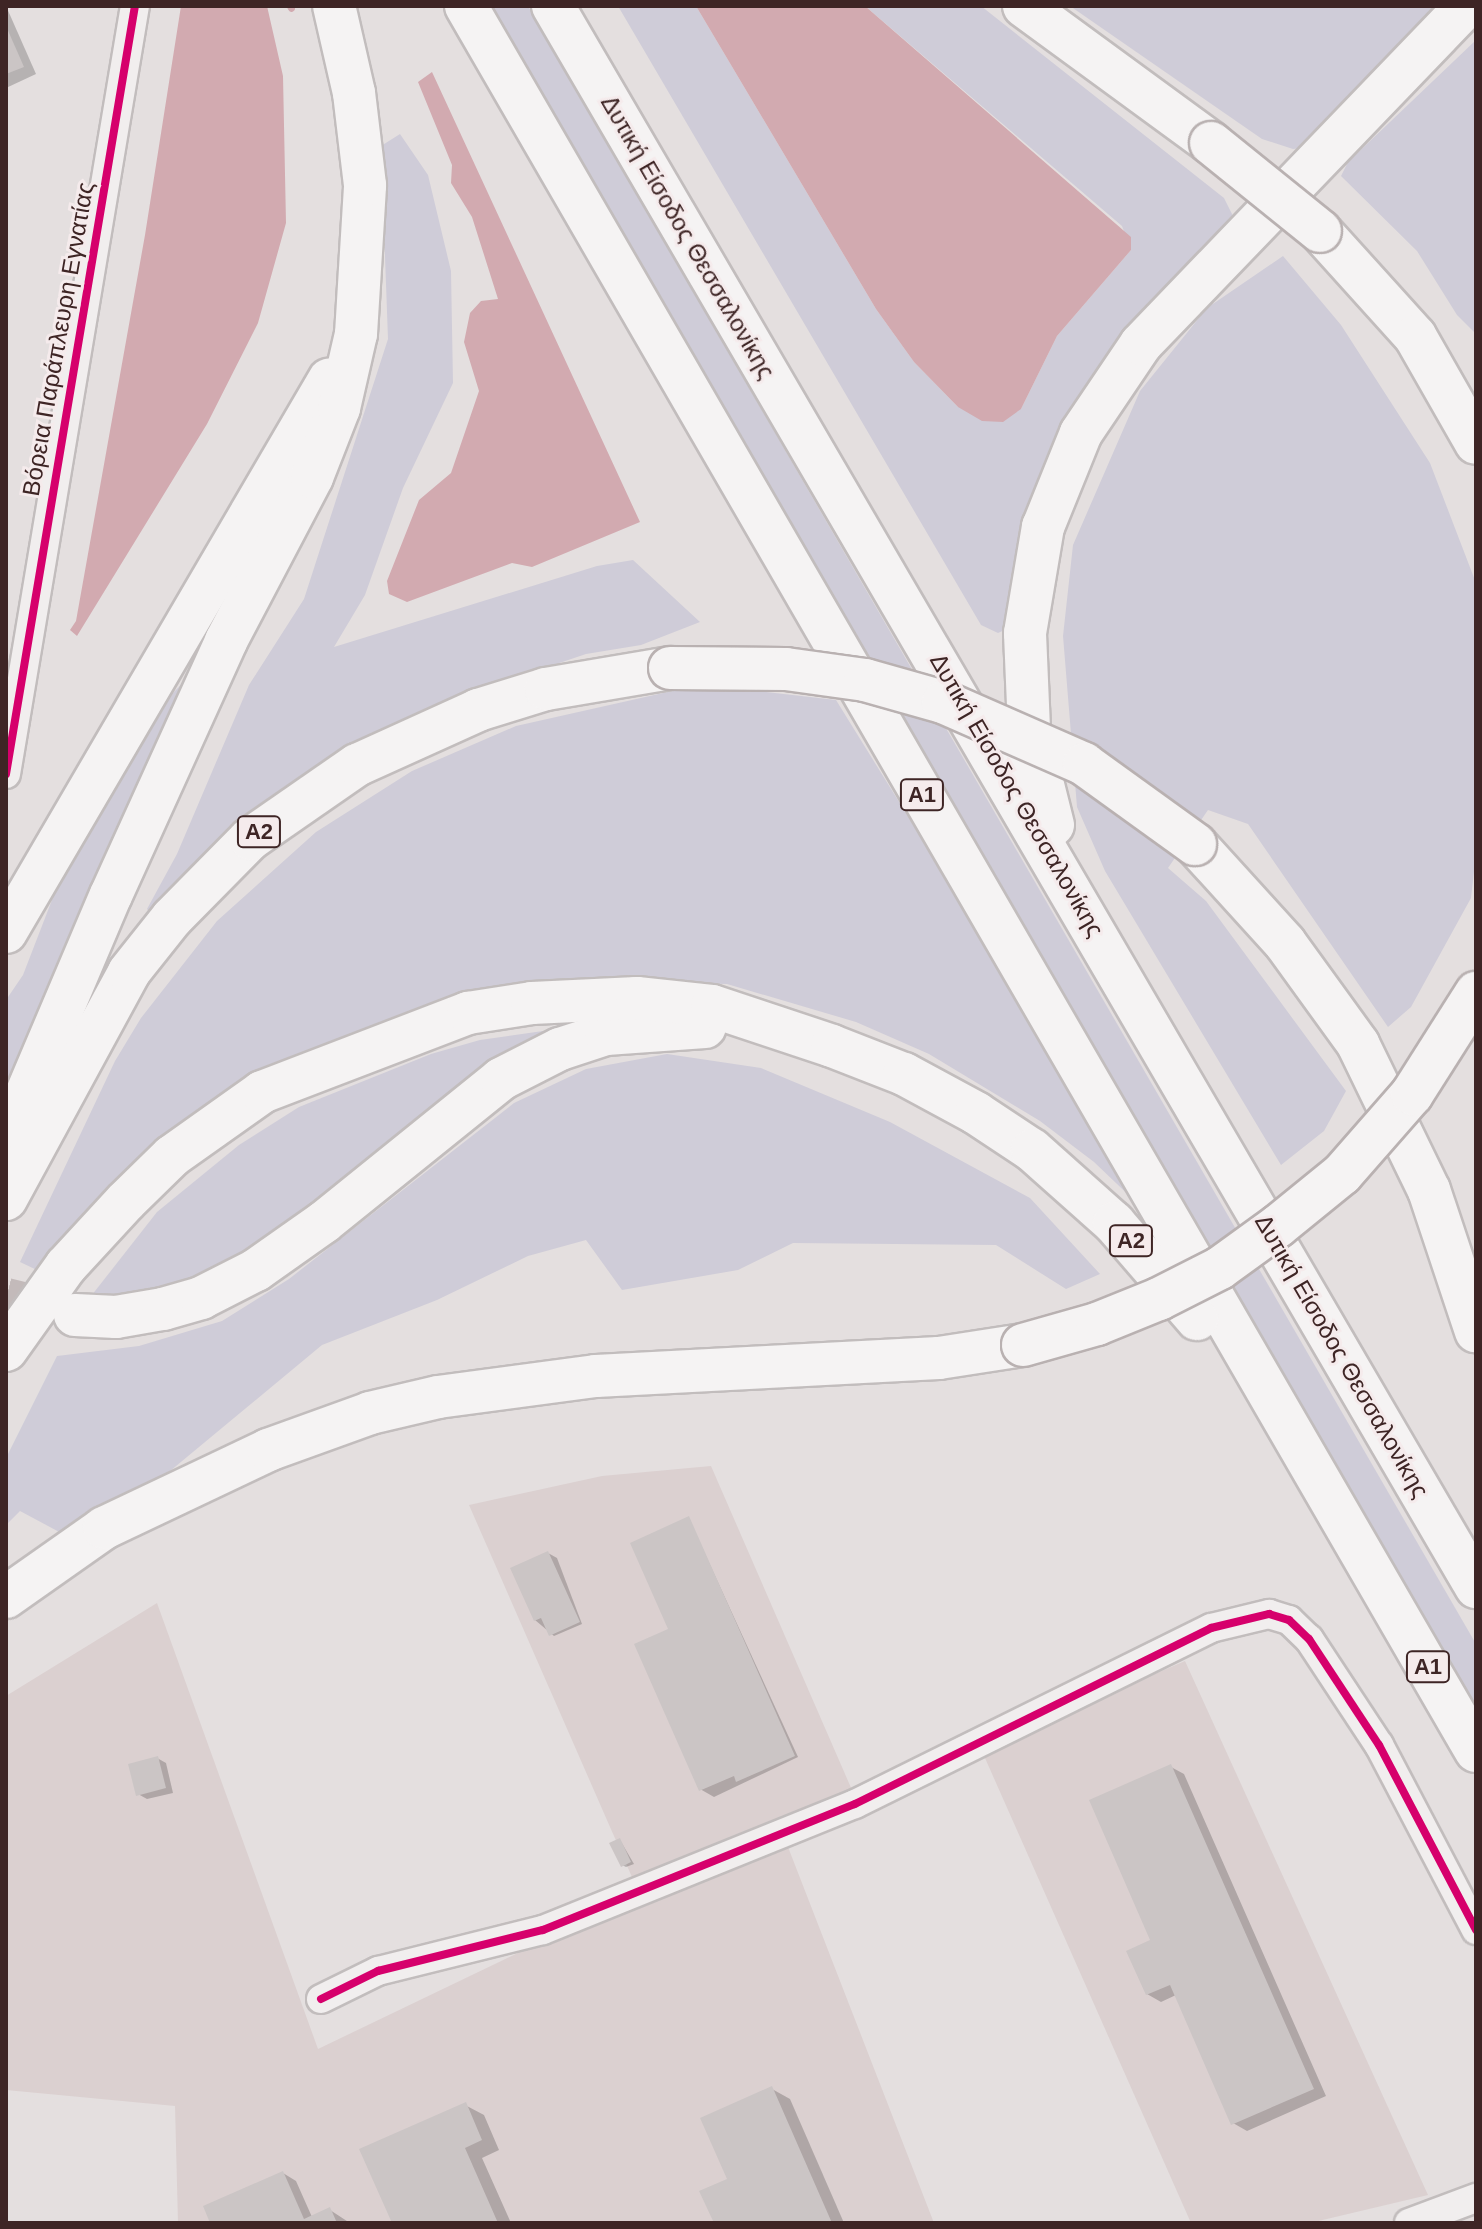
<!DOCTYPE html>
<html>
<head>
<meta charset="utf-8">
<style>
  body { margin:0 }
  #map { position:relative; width:1482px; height:2229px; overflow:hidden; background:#e4dfdf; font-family:Arial,sans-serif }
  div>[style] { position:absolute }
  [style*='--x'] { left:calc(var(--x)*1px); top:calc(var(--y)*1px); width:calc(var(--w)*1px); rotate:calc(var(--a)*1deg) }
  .built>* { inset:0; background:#dbd0d0 }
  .green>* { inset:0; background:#cfccd8 }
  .water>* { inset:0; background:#d2aab0 }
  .shadow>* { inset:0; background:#0003 }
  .stream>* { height:7px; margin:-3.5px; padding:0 3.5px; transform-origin:3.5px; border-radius:3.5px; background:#d2aab0 }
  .building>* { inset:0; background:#cbc5c5 }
  .highway-tunnel>* { height:42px; margin-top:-21px; transform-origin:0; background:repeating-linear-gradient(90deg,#c3baba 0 42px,transparent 0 63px) }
  .roads { filter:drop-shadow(2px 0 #c2bdbd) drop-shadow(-2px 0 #c2bdbd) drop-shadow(0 2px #c2bdbd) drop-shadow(0 -2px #c2bdbd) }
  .minor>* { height:28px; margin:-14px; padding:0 14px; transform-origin:14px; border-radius:14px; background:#f1eeee }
  .highway>* { height:42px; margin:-21px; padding:0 21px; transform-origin:21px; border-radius:21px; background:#f5f3f3 }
  .bridges { filter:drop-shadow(2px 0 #b9b1b1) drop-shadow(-2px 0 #b9b1b1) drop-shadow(0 2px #b9b1b1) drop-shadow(0 -2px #b9b1b1) }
  .highway-bridge>* { height:42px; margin:-21px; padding:0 21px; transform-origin:21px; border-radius:21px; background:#f5f3f3 }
  .cycleway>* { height:8px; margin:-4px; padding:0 4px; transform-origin:4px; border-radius:4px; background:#d6006c }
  span { translate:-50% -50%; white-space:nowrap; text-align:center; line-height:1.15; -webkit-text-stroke:6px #f5ebec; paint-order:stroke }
  .shield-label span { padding:2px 6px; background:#f5ebec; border:2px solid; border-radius:6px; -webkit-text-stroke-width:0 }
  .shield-label { font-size:22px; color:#3e2525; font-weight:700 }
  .street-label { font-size:24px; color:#3e2525 }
  .frame { position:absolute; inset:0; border:8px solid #3e2525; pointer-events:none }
</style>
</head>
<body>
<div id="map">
  <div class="built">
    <div style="clip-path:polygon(711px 1466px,852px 1790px,635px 1884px,469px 1505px,602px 1476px)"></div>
    <div style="clip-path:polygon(157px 1603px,318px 2049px,524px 1950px,788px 1847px,934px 2223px,178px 2223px,175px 2106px,6px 2090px,6px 1696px)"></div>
    <div style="clip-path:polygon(1185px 1661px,1428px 2195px,1310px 2223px,1191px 2223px,981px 1749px)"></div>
  </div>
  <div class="green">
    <div style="clip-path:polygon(487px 6px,528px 6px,1476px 1644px,1476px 1717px)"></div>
    <div style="clip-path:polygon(618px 6px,696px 6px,876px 309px,914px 362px,958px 407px,1021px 409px,1057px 336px,1131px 250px,1122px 226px,865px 6px,981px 6px,1224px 198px,1234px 218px,1102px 370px,1011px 627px,998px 633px,981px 625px)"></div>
    <div style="clip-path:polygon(1070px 6px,1450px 6px,1312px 147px,1293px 149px,1262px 139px)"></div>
    <div style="clip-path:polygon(1476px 40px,1476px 334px,1457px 315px,1417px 251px,1341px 176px,1348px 162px)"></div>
    <div style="clip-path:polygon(400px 134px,428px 175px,451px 271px,453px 383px,403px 488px,365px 595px,334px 647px,597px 566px,633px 560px,700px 622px,641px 645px,586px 654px,461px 696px,344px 753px,250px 812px,156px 920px,147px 909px,177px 854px,249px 685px,304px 599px,388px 339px,381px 146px)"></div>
    <div style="clip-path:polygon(1283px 256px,1341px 325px,1430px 463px,1476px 583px,1476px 854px,1471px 898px,1411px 1007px,1388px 1027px,1248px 824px,1208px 810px,1168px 868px,1206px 901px,1346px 1091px,1324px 1131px,1281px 1165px,1105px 871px,1077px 807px,1063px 636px,1073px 545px,1140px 391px,1207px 308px)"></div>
    <div style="clip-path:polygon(207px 658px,92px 906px,6px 1086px,6px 1000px,23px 975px,57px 887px,173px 693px)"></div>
    <div style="clip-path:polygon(740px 689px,836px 700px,1162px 1227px,1094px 1162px,1040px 1121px,929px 1054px,856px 1022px,727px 984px,582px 980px,443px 1000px,305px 1052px,237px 1091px,39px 1271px,20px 1262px,115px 1061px,141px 1018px,217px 921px,316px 832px,412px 771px,516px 726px,672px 691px)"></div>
    <div style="clip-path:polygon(592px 1024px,292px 1237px,168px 1294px,88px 1300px,157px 1212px,239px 1145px,299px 1107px,431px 1054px,480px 1040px)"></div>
    <div style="clip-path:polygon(667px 1054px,761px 1068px,890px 1122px,1030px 1198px,1100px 1274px,1066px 1289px,996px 1245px,793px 1243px,738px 1270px,622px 1290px,586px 1240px,528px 1256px,437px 1300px,322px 1345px,158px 1481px,63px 1534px,20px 1511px,6px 1525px,6px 1458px,57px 1356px,139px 1346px,222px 1321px,289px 1279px,514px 1103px,586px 1069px)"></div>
  </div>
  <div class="water">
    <div style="clip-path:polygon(181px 6px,267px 6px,283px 76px,286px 223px,258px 323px,207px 424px,77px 636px,70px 630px,76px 621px,145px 235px)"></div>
    <div style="clip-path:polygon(696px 6px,865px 6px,1131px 237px,1131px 250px,1057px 336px,1021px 409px,1003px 422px,982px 421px,958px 407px,914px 362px,876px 309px)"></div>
    <div style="clip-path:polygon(432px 72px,640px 522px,532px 567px,512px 563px,407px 602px,389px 594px,387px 581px,419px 500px,451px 473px,479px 391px,464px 342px,470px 313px,481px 301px,498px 299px,472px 217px,451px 183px,452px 165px,418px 82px)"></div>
  </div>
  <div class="shadow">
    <div style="clip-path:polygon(6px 6px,36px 74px,6px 88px)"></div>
    <div style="clip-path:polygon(689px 1519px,798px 1757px,714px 1797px,700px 1789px,671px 1630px)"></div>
    <div style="clip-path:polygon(548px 1553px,557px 1558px,582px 1624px,554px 1636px,535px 1620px)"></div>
    <div style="clip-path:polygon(157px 1758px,166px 1763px,173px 1793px,147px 1799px,138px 1794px)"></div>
    <div style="clip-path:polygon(1171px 1767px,1184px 1774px,1326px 2096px,1247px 2131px,1233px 2123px,1176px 1995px,1161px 2002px,1147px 1994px)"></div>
    <div style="clip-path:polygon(620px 1840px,634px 1864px,626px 1867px,622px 1865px)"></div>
    <div style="clip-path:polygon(772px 2089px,790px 2099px,844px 2223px,716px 2223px,729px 2180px)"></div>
    <div style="clip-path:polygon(465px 2105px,484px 2115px,499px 2150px,482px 2158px,511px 2223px,394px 2223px)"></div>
    <div style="clip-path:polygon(283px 2173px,296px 2181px,312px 2217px,330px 2210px,350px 2223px,212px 2223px)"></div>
  </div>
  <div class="stream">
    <div style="--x:290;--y:6;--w:2;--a:63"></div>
  </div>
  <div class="building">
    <div style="clip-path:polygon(6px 26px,24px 67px,6px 74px)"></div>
    <div style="clip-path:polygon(689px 1516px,795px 1756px,736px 1782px,734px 1776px,699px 1791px,634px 1644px,668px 1629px,630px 1543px)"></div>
    <div style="clip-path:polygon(548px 1551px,580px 1622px,549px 1636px,541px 1618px,534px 1621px,510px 1568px)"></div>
    <div style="clip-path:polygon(158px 1756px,166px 1788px,136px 1796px,128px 1764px)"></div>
    <div style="clip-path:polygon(1171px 1764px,1314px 2089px,1231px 2125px,1170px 1985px,1146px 1995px,1126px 1951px,1150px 1940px,1089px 1800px)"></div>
    <div style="clip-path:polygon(620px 1838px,631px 1862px,621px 1867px,609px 1843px)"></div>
    <div style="clip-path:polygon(772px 2086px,832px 2223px,714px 2223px,699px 2191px,727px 2179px,700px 2118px)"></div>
    <div style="clip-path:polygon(466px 2102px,482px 2140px,465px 2148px,498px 2223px,392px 2223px,359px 2149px)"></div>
    <div style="clip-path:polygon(283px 2171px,304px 2219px,330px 2207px,337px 2223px,210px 2223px,203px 2206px)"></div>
  </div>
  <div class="highway-tunnel">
    <div style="--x:6;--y:1299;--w:67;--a:13.8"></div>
  </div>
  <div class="roads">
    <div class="minor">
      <div style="--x:6;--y:774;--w:779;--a:-80.47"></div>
      <div style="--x:321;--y:1999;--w:64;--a:-26.2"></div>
      <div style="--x:378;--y:1971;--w:170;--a:-14"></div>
      <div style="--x:543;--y:1930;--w:336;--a:-22"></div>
      <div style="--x:855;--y:1804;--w:397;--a:-26.3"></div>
      <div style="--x:1211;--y:1628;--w:60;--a:-13.6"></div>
      <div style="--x:1269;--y:1614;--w:21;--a:17"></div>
      <div style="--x:1289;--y:1620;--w:28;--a:44"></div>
      <div style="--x:1309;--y:1639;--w:127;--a:56.6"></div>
      <div style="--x:1379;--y:1745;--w:209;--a:62.3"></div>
      <div style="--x:1409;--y:2223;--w:72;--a:-20.5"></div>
    </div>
    <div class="highway">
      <div style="--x:466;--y:6;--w:2016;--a:59.94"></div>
      <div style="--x:553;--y:6;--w:1831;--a:59.72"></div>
      <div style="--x:1024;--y:6;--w:232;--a:36.2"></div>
      <div style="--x:1320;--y:231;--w:142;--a:47.9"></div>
      <div style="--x:1415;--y:336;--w:123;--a:60.3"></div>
      <div style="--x:1053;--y:825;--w:99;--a:-104"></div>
      <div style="--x:1029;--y:729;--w:96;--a:-92.4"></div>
      <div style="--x:1025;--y:633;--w:108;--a:-80.4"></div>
      <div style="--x:1043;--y:527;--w:101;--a:-68"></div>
      <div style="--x:1081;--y:433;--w:107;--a:-56"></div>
      <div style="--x:1141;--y:344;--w:469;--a:-46.1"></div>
      <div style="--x:1195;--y:844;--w:134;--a:47.7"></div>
      <div style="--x:1285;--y:943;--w:125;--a:54.1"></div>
      <div style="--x:1358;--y:1044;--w:162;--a:64.1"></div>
      <div style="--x:1429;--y:1190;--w:149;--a:71.6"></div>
      <div style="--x:6;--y:932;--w:640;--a:-59.67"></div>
      <div style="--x:6;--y:1142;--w:268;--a:-67"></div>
      <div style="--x:111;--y:895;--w:279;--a:-65.6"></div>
      <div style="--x:226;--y:641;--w:185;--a:-62.3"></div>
      <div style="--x:312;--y:477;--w:74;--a:-68.6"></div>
      <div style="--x:339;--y:408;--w:76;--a:-77.1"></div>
      <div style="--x:356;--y:334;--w:149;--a:-86.5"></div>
      <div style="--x:365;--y:185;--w:93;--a:-96.8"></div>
      <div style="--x:354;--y:93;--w:89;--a:-102.9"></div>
      <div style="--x:6;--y:1199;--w:258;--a:-61.5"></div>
      <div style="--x:129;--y:972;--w:69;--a:-51.5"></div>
      <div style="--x:172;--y:918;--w:111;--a:-45.4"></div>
      <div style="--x:250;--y:839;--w:130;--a:-34.7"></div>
      <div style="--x:357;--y:765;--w:133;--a:-24.4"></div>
      <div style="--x:478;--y:710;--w:71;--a:-17.2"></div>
      <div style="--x:546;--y:689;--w:126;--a:-9.6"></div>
      <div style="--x:75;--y:1315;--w:41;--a:2.8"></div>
      <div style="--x:116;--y:1317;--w:48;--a:-9.7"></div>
      <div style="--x:163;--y:1309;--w:40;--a:-16"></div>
      <div style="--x:201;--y:1298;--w:62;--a:-27"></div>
      <div style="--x:256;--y:1270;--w:83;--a:-35.2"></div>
      <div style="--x:324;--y:1222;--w:228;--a:-38.9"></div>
      <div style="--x:501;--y:1079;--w:66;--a:-27"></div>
      <div style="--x:560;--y:1049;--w:48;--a:-18.1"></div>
      <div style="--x:606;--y:1034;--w:99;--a:-4"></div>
      <div style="--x:6;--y:1350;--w:103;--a:-54.5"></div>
      <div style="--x:66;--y:1266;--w:88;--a:-47.3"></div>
      <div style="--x:126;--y:1201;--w:64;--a:-44.4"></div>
      <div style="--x:172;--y:1156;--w:110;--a:-35.4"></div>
      <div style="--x:262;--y:1092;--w:221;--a:-21"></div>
      <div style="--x:468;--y:1013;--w:65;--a:-8.9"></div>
      <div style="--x:532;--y:1003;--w:105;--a:-2.7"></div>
      <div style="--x:637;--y:998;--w:75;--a:6.1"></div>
      <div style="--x:712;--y:1006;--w:126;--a:18.4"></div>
      <div style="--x:832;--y:1046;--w:77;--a:21.3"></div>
      <div style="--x:904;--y:1074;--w:82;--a:28.4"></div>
      <div style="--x:976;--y:1113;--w:67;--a:33.5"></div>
      <div style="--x:1032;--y:1150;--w:110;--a:41.7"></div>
      <div style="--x:1114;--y:1223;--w:127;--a:49.2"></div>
      <div style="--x:6;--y:1597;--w:120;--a:-35.1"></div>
      <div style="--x:104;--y:1528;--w:182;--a:-25.4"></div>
      <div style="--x:268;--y:1450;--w:109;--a:-19.9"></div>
      <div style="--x:370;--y:1413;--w:70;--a:-13.2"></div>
      <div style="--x:438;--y:1397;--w:159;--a:-7.6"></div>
      <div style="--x:596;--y:1376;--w:343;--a:-3"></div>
      <div style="--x:939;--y:1358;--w:85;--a:-8.8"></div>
    </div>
  </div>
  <div class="bridges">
    <div class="highway-bridge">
      <div style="--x:1211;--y:143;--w:140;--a:38.9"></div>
      <div style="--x:670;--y:668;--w:116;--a:0.5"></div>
      <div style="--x:786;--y:669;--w:80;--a:7.9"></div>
      <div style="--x:865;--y:680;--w:81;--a:15.8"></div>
      <div style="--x:943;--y:702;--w:154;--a:23.7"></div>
      <div style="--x:1084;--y:764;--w:137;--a:35.8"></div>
      <div style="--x:1023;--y:1345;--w:77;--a:-15.8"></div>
      <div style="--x:1097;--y:1324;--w:67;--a:-22"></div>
      <div style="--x:1159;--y:1299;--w:68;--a:-26.9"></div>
      <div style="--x:1220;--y:1268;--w:72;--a:-35.9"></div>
      <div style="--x:1278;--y:1226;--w:82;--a:-39.1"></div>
      <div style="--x:1342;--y:1174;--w:106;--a:-48.8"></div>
      <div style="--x:1412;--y:1094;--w:120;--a:-57.6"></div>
    </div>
  </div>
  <div class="cycleway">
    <div style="--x:6;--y:774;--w:779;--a:-80.47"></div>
    <div style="--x:321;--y:1999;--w:64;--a:-26.2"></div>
    <div style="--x:378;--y:1971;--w:170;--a:-14"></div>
    <div style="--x:543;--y:1930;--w:336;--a:-22"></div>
    <div style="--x:855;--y:1804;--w:397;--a:-26.3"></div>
    <div style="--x:1211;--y:1628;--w:60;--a:-13.6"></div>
    <div style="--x:1269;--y:1614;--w:21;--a:17"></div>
    <div style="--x:1289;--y:1620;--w:28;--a:44"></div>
    <div style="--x:1309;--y:1639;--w:127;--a:56.6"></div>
    <div style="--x:1379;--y:1745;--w:209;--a:62.3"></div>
  </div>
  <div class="shield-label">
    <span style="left:922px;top:795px">Α1</span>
    <span style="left:259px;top:832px">Α2</span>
    <span style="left:1131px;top:1241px">Α2</span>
    <span style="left:1428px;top:1667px">Α1</span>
  </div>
  <div class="street-label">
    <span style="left:688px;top:237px;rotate:60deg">Δυτική Είσοδος Θεσσαλονίκης</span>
    <span style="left:58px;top:339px;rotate:-80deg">Βόρεια Παράπλευρη Εγνατίας</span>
    <span style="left:1017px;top:795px;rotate:60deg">Δυτική Είσοδος Θεσσαλονίκης</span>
    <span style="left:1342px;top:1356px;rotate:60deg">Δυτική Είσοδος Θεσσαλονίκης</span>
  </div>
  <div class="frame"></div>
</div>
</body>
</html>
